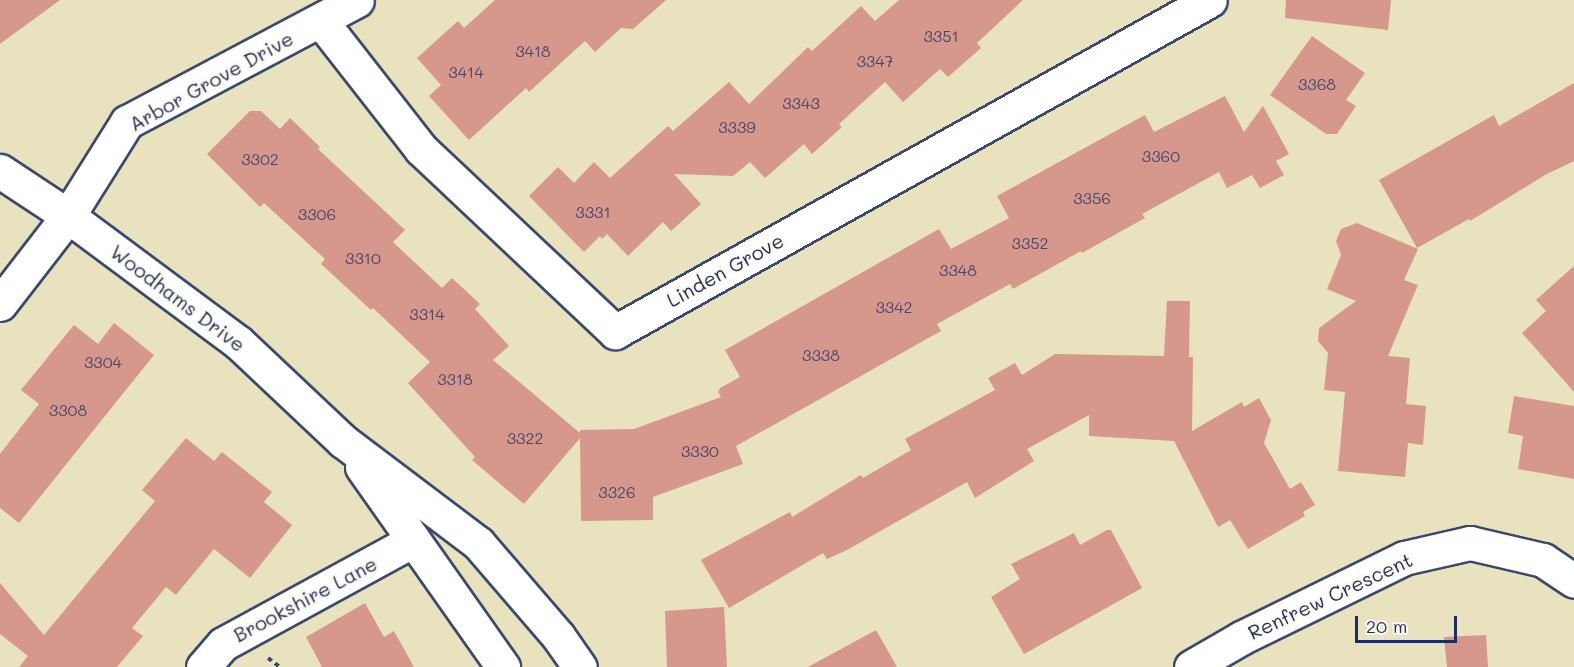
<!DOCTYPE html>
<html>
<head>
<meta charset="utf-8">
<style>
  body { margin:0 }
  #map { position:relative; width:1574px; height:667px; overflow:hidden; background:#e9e2be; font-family:Mali,sans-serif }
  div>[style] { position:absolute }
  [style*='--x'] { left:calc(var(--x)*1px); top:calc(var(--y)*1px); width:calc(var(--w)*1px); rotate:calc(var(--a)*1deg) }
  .building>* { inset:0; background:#d6978d }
  .path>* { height:4px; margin-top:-2px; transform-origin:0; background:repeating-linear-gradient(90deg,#3a4a6c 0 4.5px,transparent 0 9px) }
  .roads { filter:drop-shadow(2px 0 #3a4a6c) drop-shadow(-2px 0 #3a4a6c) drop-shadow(0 2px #3a4a6c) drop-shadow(0 -2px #3a4a6c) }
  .minor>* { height:33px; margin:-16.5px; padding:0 16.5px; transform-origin:16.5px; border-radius:16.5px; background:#fff }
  span { translate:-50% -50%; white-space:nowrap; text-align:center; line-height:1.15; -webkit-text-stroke:4.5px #fbf7ec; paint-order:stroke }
  .number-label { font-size:16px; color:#4a496a }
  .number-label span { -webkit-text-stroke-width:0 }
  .street-label { font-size:20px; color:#1b2f5e }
  .scale { position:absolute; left:1355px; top:616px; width:102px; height:27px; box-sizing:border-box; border:3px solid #1b2f5e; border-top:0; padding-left:8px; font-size:18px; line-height:21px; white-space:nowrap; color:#1b2f5e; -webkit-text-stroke:4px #fbf7ec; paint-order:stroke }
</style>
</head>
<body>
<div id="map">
  <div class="building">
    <div style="clip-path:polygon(0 0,60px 0,0 44px)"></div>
    <div style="clip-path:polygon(495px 0,666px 0,633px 29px,621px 28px,595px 52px,585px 41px,529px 92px,526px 88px,469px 140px,429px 96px,441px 85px,417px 58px,458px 21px,464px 28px)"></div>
    <div style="clip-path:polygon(899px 0,1023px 0,977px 43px,981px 48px,948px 77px,940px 69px,903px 102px,885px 82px,839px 124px,842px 127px,812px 154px,804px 144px,765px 178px,750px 162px,733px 176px,674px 174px,701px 204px,671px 231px,663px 222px,628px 256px,607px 234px,602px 239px,600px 236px,584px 252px,529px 196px,558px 167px,574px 183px,594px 162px,610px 178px,668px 126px,673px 131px,729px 82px,749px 104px,808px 47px,812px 51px,861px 6px,875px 21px)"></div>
    <div style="clip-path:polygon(1286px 0,1391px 0,1388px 30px,1285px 18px)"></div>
    <div style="clip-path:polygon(1312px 36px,1365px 73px,1346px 100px,1356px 106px,1337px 134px,1326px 134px,1270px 95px)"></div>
    <div style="clip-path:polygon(1574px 83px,1574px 161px,1545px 175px,1470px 221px,1469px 219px,1417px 248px,1379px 180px,1494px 115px,1499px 126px)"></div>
    <div style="clip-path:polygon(1225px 96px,1244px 132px,1263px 106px,1289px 154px,1276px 161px,1284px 175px,1260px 188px,1252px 175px,1227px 188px,1219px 172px,1142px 214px,1145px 218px,1082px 253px,1081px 251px,1013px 289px,1010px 284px,937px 324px,941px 331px,736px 446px,743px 464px,653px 497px,653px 520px,581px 521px,580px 438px,524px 504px,472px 460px,475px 457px,408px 383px,430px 362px,373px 308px,371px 310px,321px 264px,325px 259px,264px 203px,260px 207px,207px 154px,250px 111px,261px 111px,280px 129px,290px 118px,320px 147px,318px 149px,405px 230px,393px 242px,442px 288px,452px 278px,480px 304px,475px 309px,509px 346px,493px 360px,580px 433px,580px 430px,634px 429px,721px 397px,718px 392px,720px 388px,740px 377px,725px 350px,939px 229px,951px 249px,1009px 218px,997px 196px,1145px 115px,1154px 132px)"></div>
    <div style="clip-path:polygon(1357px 223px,1418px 249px,1404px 280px,1418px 285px,1388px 356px,1410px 358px,1406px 404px,1426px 406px,1423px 445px,1408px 443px,1405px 477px,1338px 471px,1345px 392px,1324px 390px,1328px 353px,1318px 341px,1319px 328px,1356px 301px,1327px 289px,1341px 255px,1336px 241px,1341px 229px)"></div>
    <div style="clip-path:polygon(1574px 266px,1574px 392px,1522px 333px,1546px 311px,1536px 300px)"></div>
    <div style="clip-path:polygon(1167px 301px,1190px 301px,1189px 357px,1193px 357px,1192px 431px,1242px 402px,1244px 407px,1259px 398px,1271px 420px,1264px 443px,1290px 489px,1301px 482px,1315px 505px,1303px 512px,1305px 516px,1248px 549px,1230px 520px,1218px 527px,1174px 441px,1089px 436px,1089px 415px,1027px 449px,1034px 461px,975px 498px,967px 482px,847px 550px,827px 559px,823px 553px,729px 608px,701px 560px,790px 512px,792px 517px,861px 475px,863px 478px,911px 450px,905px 439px,995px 390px,988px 378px,1015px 363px,1022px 375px,1055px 354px,1164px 356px)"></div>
    <div style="clip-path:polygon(114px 323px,154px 355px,19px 523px,0 508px,0 454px,39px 404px,21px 390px,74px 325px,98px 344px)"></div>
    <div style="clip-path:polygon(1514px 396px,1574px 406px,1574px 479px,1518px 469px,1523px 436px,1508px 433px)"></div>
    <div style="clip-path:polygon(186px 438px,214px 461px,222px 452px,272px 492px,264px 502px,292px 525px,250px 578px,214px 549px,176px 595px,166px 587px,132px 628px,143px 636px,117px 667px,19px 667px,28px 656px,0 634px,0 583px,44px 635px,155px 501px,142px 490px)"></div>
    <div style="clip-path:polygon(1107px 530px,1111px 530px,1142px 588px,1024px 654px,991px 597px,1020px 579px,1011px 564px,1074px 533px,1080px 545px)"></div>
    <div style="clip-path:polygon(365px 603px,384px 637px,394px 631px,414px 667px,322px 667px,306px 637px)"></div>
    <div style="clip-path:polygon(724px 607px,727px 667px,667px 667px,665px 611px)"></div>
    <div style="clip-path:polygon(876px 630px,897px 667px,808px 667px)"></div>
    <div style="clip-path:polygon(1486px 635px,1488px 667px,1447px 667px,1444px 637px)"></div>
  </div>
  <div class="path">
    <div style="--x:268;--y:658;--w:15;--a:37"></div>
  </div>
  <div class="roads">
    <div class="minor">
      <div style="--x:321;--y:21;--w:162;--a:52"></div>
      <div style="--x:421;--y:149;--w:267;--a:43.3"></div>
      <div style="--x:615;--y:332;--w:681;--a:-29.16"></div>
      <div style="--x:0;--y:171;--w:82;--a:33.5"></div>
      <div style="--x:68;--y:216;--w:213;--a:36.6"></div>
      <div style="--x:239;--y:343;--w:143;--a:43.3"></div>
      <div style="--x:343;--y:441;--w:169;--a:37.1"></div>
      <div style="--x:478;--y:543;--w:123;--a:49.3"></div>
      <div style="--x:558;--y:636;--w:38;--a:55"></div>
      <div style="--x:0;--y:304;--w:111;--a:-52.3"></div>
      <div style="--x:68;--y:216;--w:111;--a:-57.9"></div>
      <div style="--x:127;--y:122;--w:260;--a:-27.9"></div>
      <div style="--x:362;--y:467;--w:245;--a:54.8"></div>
      <div style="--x:203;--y:667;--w:30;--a:-49"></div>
      <div style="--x:223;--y:644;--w:217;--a:-28.6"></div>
      <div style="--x:1191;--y:667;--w:58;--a:-30.1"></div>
      <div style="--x:1241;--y:638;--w:182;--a:-26.1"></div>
      <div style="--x:1404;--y:558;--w:68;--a:-12.8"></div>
      <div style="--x:1470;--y:543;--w:75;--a:13.1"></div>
      <div style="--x:1543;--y:560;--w:37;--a:34"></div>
    </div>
  </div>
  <div class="number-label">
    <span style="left:941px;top:36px">3351</span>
    <span style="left:533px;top:51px">3418</span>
    <span style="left:875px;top:61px">3347</span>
    <span style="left:466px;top:72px">3414</span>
    <span style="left:1317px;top:84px">3368</span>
    <span style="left:801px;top:103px">3343</span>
    <span style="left:737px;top:127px">3339</span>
    <span style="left:1161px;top:156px">3360</span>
    <span style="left:260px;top:159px">3302</span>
    <span style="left:1092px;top:198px">3356</span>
    <span style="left:593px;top:212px">3331</span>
    <span style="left:317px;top:214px">3306</span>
    <span style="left:1030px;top:243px">3352</span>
    <span style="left:363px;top:258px">3310</span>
    <span style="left:958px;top:270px">3348</span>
    <span style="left:894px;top:307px">3342</span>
    <span style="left:427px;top:314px">3314</span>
    <span style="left:821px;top:355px">3338</span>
    <span style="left:103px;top:362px">3304</span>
    <span style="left:455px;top:379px">3318</span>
    <span style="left:68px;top:410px">3308</span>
    <span style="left:525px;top:438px">3322</span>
    <span style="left:700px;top:451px">3330</span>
    <span style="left:617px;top:492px">3326</span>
  </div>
  <div class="street-label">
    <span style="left:211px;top:81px;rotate:-29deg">Arbor Grove Drive</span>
    <span style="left:725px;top:270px;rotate:-29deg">Linden Grove</span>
    <span style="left:178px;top:298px;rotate:37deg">Woodhams Drive</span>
    <span style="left:1330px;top:596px;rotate:-25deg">Renfrew Crescent</span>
    <span style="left:305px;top:599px;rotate:-28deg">Brookshire Lane</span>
  </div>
  <div class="scale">20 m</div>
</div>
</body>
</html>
